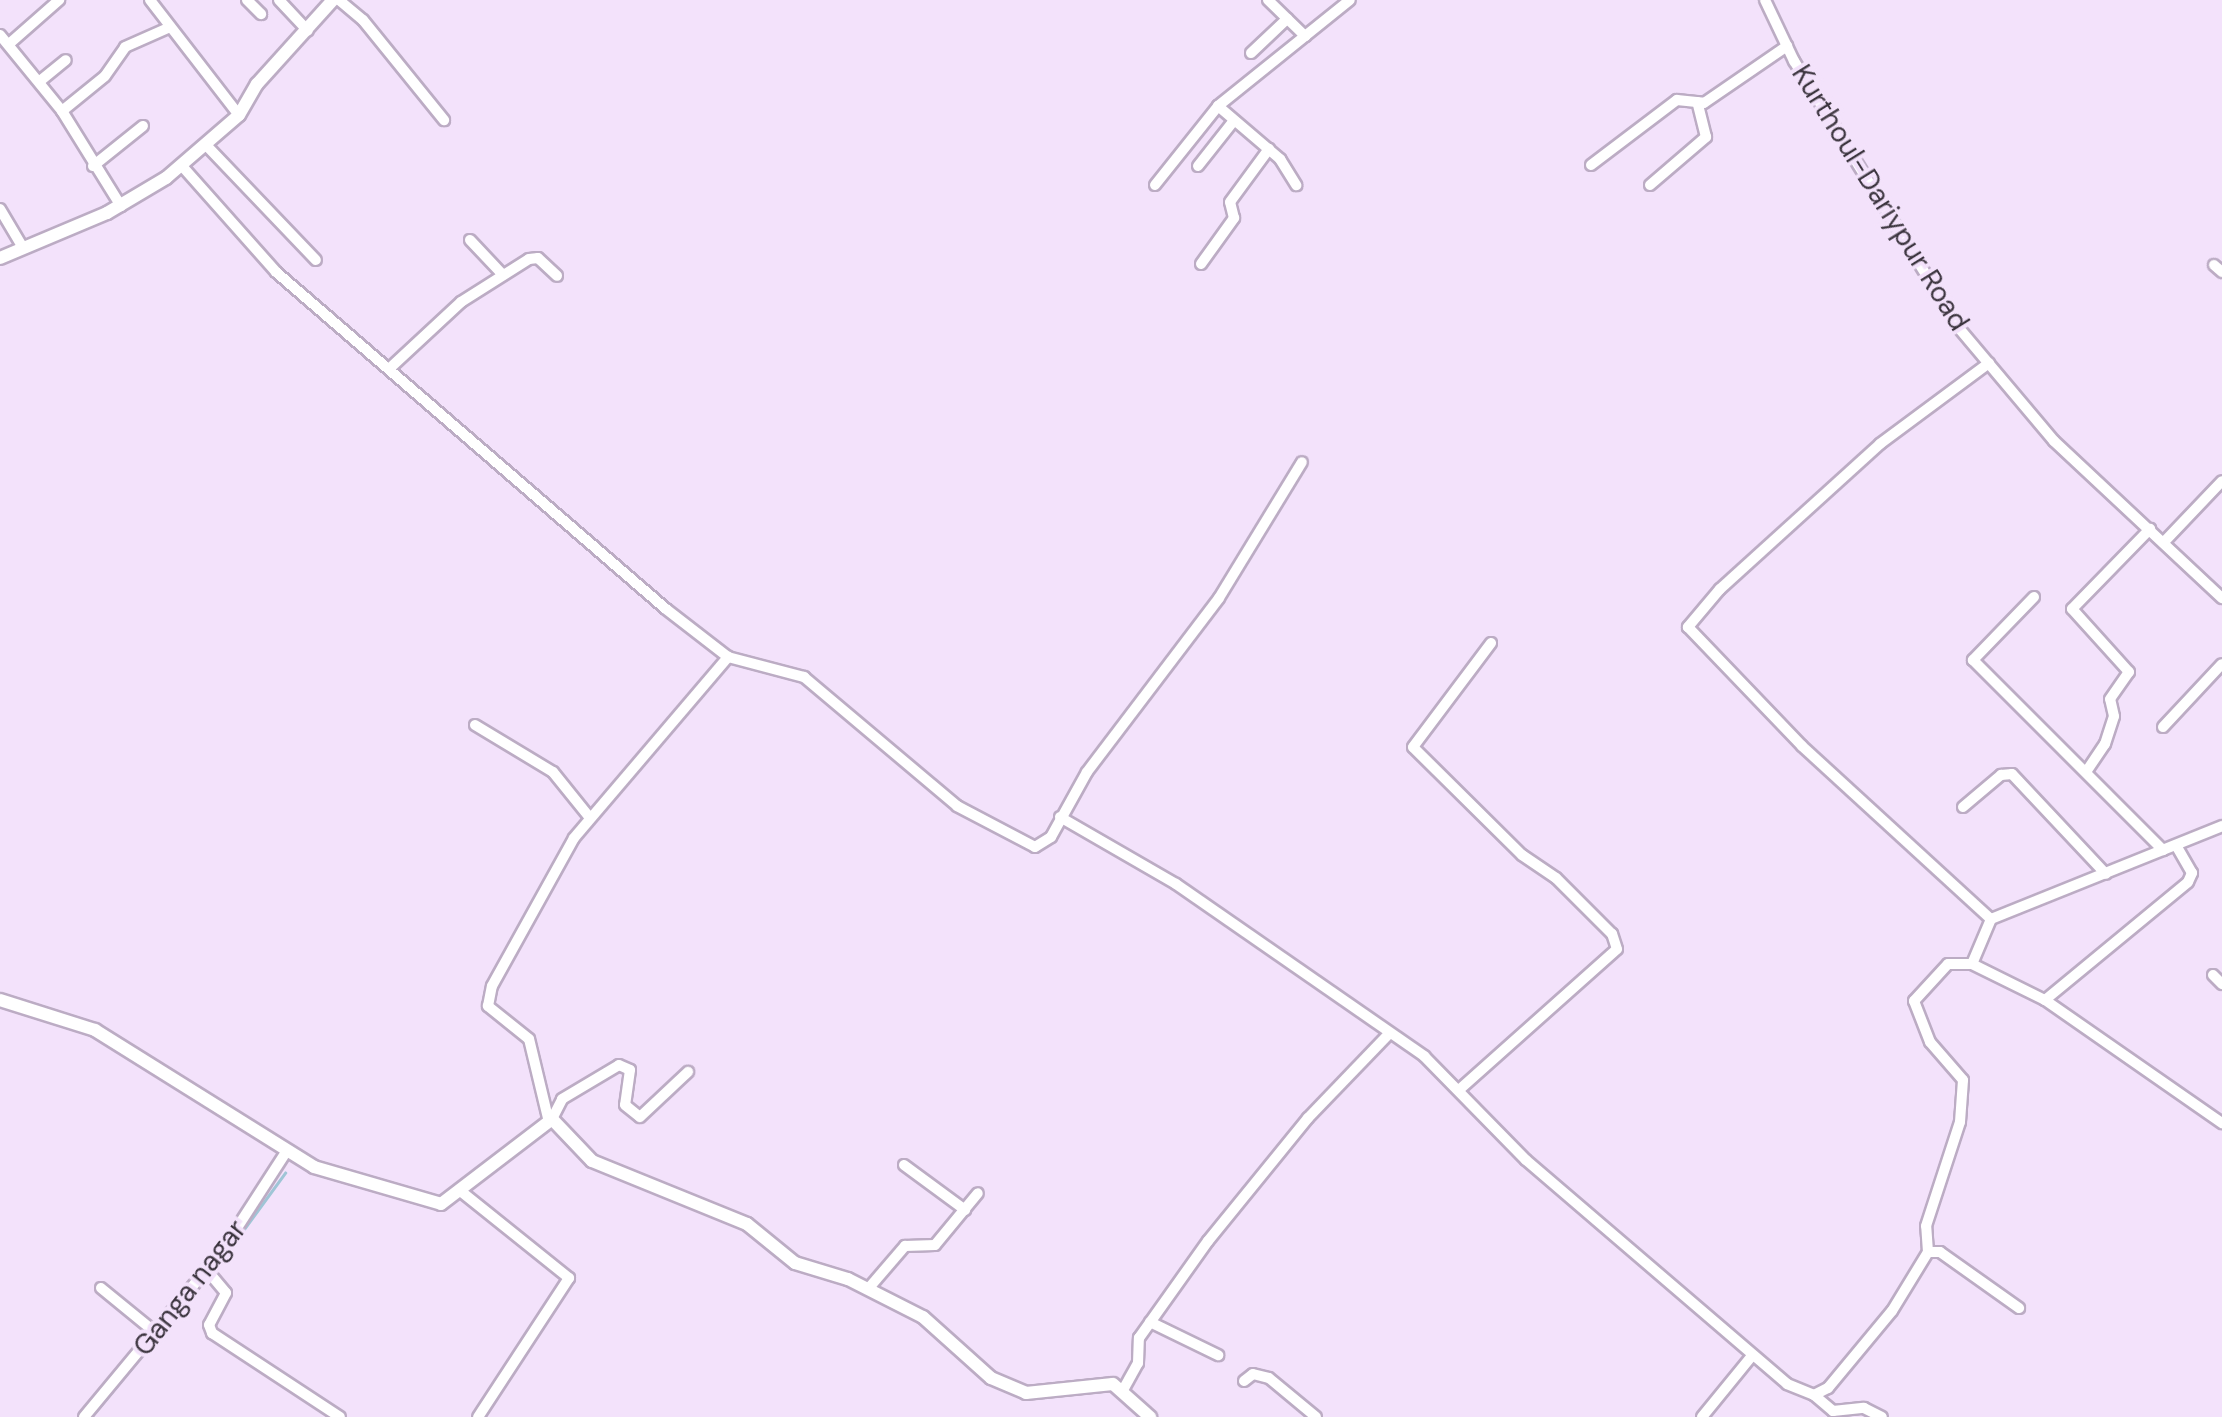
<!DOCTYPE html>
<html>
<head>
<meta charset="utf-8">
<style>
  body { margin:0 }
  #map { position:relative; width:2222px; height:1417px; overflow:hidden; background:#f3e2fb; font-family:"DM Sans",sans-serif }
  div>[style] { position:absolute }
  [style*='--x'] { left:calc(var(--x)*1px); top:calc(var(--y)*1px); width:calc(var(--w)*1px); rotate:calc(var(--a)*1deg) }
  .stream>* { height:2.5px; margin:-1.25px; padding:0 1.25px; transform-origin:1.25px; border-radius:1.25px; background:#9fc5d6 }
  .roads { filter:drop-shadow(2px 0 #bcacc4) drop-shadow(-2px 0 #bcacc4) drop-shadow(0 2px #bcacc4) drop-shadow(0 -2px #bcacc4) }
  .minor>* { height:10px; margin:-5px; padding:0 5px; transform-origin:5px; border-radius:5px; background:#fff }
  .tertiary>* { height:12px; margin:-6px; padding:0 6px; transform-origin:6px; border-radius:6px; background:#fff }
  span { translate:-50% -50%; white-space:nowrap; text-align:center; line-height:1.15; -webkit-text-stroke:8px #f3e2fb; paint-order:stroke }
  .street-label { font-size:28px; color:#3c353f }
</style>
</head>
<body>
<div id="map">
  <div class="stream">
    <div style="--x:212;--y:1273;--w:124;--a:-53.9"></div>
    <div style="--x:91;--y:1417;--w:121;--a:-50.4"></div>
  </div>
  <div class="roads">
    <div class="minor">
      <div style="--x:150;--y:0;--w:145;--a:52.3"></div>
      <div style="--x:247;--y:0;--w:20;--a:45"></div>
      <div style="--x:279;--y:0;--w:42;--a:46.9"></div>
      <div style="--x:339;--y:0;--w:31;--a:40"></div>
      <div style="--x:363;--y:20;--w:129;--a:51"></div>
      <div style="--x:1268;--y:0;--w:52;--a:44.2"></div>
      <div style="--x:1765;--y:0;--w:68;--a:64.6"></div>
      <div style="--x:1794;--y:61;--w:312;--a:58.3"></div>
      <div style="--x:1958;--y:327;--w:149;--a:49.9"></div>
      <div style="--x:2054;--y:441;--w:230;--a:43.1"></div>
      <div style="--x:0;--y:35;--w:98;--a:50.8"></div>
      <div style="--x:62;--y:111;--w:112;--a:58.2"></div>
      <div style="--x:9;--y:44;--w:67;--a:-41.3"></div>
      <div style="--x:1251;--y:53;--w:50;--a:-43.4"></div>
      <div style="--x:40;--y:81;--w:33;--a:-39"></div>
      <div style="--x:1218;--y:106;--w:82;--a:40.5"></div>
      <div style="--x:1280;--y:159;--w:31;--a:58"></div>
      <div style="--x:62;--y:111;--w:55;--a:-39.1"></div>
      <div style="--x:105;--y:76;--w:35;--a:-55"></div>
      <div style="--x:125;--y:47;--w:47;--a:-23.8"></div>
      <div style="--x:206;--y:145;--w:159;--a:46.3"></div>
      <div style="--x:1591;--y:165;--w:108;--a:-37.1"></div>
      <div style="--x:1677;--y:100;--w:27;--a:6"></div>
      <div style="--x:1704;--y:103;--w:101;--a:-34.5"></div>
      <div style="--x:93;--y:166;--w:64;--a:-38.7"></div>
      <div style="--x:182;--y:166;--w:142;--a:48.4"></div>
      <div style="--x:276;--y:272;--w:515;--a:40.83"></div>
      <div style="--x:666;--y:609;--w:78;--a:37.7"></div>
      <div style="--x:728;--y:657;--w:79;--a:14.7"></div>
      <div style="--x:804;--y:677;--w:200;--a:40.1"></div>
      <div style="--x:957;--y:806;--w:88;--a:27.7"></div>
      <div style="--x:1035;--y:847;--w:19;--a:-32"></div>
      <div style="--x:1051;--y:837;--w:74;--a:-61"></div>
      <div style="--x:1087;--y:772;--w:218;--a:-52.8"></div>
      <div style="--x:1219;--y:598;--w:159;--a:-58.6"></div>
      <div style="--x:1198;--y:166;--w:55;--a:-51.7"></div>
      <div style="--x:1155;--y:185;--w:101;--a:-51.4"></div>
      <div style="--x:1218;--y:106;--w:169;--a:-38.8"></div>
      <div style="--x:1650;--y:185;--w:74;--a:-40.6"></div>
      <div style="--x:1706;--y:137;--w:36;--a:-104"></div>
      <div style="--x:0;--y:209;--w:43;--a:59.3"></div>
      <div style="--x:470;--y:240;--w:48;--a:46.7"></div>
      <div style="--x:1201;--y:264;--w:57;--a:-54.3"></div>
      <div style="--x:1234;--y:218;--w:16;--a:-104"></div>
      <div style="--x:1230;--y:202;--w:66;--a:-53.7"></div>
      <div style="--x:2214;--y:265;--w:11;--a:41"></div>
      <div style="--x:1989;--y:363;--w:136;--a:143.4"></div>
      <div style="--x:1880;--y:444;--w:216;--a:137.8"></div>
      <div style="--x:1720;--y:589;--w:50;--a:130.1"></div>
      <div style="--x:1688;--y:627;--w:165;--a:46.2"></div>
      <div style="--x:1802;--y:746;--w:256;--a:42.5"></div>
      <div style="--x:1991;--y:919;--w:249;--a:-21.9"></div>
      <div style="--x:390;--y:368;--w:97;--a:-42.9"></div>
      <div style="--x:461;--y:302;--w:80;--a:-32.3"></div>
      <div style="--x:529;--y:259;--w:9;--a:-6"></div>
      <div style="--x:538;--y:258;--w:26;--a:43"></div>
      <div style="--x:2164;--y:542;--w:84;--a:-46.4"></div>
      <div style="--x:2034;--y:597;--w:88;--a:134.1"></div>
      <div style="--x:1973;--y:660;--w:269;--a:45"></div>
      <div style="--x:475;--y:725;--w:91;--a:31.1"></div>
      <div style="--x:553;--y:772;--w:59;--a:51.2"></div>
      <div style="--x:2163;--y:727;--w:86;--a:-46.9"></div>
      <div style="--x:2088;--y:769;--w:30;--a:-56"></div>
      <div style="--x:2105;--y:744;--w:29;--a:-72"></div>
      <div style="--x:2114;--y:716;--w:17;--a:-103"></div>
      <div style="--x:2110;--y:699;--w:33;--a:-55"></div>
      <div style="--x:2129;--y:672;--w:85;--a:-132.1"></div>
      <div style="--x:2072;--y:609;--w:112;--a:-45.7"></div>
      <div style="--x:1963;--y:807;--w:50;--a:-40.1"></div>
      <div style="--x:2001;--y:775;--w:11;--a:-5"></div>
      <div style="--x:2012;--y:774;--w:137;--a:46.8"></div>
      <div style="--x:1060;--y:817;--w:134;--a:30"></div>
      <div style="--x:1176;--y:884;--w:302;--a:34.7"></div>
      <div style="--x:1424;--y:1056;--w:146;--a:45.6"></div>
      <div style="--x:1526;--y:1160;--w:344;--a:40.6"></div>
      <div style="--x:1787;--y:1384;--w:29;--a:22"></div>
      <div style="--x:1814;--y:1395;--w:16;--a:-27"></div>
      <div style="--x:1828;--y:1388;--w:100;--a:-50.3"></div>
      <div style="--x:1892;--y:1311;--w:69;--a:-58.6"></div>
      <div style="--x:1928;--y:1252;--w:12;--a:0"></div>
      <div style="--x:1940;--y:1252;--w:97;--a:35.3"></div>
      <div style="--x:1972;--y:964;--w:49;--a:-67.1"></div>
      <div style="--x:2213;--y:975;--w:13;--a:45"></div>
      <div style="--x:2045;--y:1000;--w:185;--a:-39.5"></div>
      <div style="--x:2188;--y:882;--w:10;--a:-66"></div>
      <div style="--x:2192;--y:873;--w:32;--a:-120"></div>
      <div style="--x:1460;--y:1089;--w:210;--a:-41.7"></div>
      <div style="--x:1617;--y:949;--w:16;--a:-108"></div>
      <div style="--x:1612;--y:934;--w:79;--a:-135"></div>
      <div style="--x:1556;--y:878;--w:41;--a:-145.9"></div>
      <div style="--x:1522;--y:855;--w:153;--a:-135.3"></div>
      <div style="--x:1413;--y:747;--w:130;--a:-53.1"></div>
      <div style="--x:548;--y:1118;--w:81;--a:-103.5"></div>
      <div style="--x:529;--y:1039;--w:53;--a:-141.2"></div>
      <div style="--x:488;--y:1006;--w:20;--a:-79"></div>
      <div style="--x:492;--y:986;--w:169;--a:-61"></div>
      <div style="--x:574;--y:838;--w:238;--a:-49.6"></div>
      <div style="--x:552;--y:1119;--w:22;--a:-63"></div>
      <div style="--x:562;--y:1099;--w:66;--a:-30.8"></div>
      <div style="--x:619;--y:1065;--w:12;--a:24"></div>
      <div style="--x:630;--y:1070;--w:35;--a:98"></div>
      <div style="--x:625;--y:1105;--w:19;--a:39"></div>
      <div style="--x:640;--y:1117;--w:66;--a:-43.2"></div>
      <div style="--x:904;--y:1165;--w:76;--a:36.4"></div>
      <div style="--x:463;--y:1193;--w:136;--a:38.7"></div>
      <div style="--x:569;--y:1278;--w:166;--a:123.2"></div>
      <div style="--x:1928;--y:1252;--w:26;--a:-94"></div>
      <div style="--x:1926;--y:1226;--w:109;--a:-71.9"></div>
      <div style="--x:1960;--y:1122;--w:42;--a:-85.9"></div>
      <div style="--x:1963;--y:1080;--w:50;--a:-131"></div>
      <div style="--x:1930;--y:1042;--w:44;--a:-111.3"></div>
      <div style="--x:1914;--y:1001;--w:50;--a:-47.4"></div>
      <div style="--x:1948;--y:964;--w:24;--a:0"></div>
      <div style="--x:1972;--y:964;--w:81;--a:26.3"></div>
      <div style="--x:2045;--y:1000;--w:216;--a:34.8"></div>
      <div style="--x:206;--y:1269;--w:31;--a:50"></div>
      <div style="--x:226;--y:1293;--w:36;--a:118"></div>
      <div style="--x:209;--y:1325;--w:9;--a:69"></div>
      <div style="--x:212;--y:1333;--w:153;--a:33.3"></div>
      <div style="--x:101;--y:1288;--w:71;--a:39.3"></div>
      <div style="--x:868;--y:1289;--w:57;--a:-49.3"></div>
      <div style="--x:905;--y:1246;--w:30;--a:-2"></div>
      <div style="--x:935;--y:1245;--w:67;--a:-50.4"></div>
      <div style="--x:1150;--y:1322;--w:76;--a:25.9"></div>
      <div style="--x:1244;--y:1381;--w:11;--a:-38"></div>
      <div style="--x:1253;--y:1374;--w:16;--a:14"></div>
      <div style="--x:1269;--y:1378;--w:61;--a:39.7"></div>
      <div style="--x:1123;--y:1390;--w:31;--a:-61"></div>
      <div style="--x:1138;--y:1363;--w:25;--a:-88"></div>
      <div style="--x:1139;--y:1338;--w:119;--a:-54.6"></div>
      <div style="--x:1208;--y:1241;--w:159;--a:-50.9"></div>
      <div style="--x:1308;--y:1118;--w:115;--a:-46.1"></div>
      <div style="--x:1814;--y:1395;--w:25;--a:40"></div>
      <div style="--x:1833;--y:1411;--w:31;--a:-6"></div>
      <div style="--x:1864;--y:1408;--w:20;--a:27"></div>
      <div style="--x:84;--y:1417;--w:216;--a:-50.3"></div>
      <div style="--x:222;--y:1251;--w:118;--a:-57.1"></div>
      <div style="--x:1702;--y:1417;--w:77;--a:-50.8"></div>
    </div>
    <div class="tertiary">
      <div style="--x:0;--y:258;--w:116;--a:-22.8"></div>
      <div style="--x:107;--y:213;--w:69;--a:-30.7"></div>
      <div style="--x:166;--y:178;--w:96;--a:-40.8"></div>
      <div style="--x:239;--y:115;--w:36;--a:-60"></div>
      <div style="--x:257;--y:84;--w:113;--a:-47.9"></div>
      <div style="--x:0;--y:1000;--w:100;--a:17.5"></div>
      <div style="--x:95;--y:1030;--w:258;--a:32"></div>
      <div style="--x:314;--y:1167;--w:132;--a:16.2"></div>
      <div style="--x:441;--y:1204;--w:140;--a:-37.4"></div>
      <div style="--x:552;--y:1119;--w:58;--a:46.4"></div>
      <div style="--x:592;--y:1161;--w:167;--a:22.1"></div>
      <div style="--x:747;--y:1224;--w:62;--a:39.1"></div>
      <div style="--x:795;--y:1263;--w:55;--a:16.8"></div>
      <div style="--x:848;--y:1279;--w:84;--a:26.9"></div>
      <div style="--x:923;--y:1317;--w:91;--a:41.9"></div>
      <div style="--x:991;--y:1378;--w:38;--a:23"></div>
      <div style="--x:1026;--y:1393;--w:87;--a:-5.9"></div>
      <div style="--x:1113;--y:1384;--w:50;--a:41.7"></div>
    </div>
  </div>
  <div class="street-label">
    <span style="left:1880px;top:198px;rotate:58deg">Kurthoul-Dariypur Road</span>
    <span style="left:190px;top:1288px;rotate:-52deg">Ganga nagar</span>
  </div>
</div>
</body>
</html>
